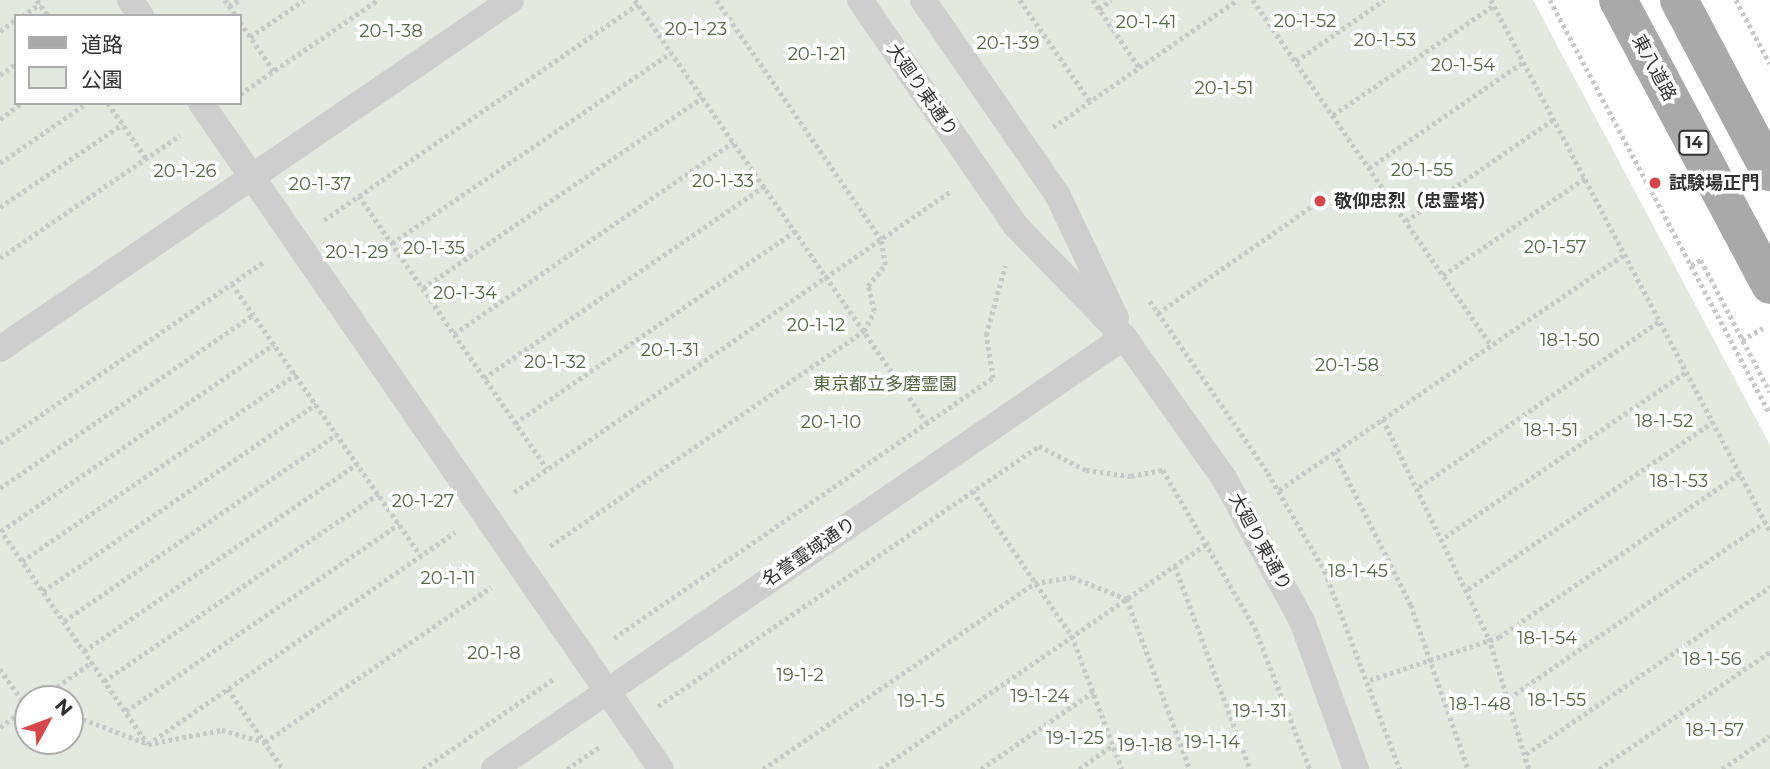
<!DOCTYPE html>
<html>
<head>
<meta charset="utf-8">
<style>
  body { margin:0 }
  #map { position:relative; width:1770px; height:769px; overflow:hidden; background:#fff; font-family:Montserrat,"Noto Sans JP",sans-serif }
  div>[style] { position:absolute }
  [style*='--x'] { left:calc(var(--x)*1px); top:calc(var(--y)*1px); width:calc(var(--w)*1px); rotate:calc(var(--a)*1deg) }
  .green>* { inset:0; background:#e3e9de }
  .path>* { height:4.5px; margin-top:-2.25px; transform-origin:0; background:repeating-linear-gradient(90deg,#c8c8c8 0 3.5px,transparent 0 7px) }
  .service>* { height:26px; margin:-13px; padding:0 13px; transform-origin:13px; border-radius:13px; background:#cecece }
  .primary>* { height:38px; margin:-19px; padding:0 19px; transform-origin:19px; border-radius:19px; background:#a9a9a9 }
  .dots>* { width:19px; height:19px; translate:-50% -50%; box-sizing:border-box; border:4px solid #fff; border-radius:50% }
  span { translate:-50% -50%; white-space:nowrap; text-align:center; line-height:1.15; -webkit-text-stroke:7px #fff; paint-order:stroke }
  .shield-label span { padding:2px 5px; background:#fff; border:2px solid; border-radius:5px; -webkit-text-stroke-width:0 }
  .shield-label { font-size:16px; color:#313131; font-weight:700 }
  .park-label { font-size:18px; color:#526942 }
  .street-label { font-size:18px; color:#313131 }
  .poi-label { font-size:18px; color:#313131; font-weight:700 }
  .left { translate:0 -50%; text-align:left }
  .legend { position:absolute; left:14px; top:14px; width:228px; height:91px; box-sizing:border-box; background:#fff; border:2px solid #adadad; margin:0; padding:9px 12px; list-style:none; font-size:21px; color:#313131 }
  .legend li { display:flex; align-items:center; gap:14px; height:35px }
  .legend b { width:35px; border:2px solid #adadad }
  .north { position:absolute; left:14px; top:685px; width:70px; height:70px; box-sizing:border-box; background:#fff; border:2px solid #adadad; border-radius:50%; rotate:49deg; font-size:19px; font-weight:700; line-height:28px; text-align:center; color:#313131 }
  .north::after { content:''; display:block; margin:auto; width:24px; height:32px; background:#d54649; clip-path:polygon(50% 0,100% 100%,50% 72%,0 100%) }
</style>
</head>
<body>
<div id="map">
  <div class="green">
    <div style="clip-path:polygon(evenodd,0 0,1533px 0,1770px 445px,1770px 769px,0 769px,0 0,16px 16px,240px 16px,240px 103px,16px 103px,16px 16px,0 0,28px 699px,70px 699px,70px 741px,28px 741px,28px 699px)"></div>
  </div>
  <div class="path">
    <div style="--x:37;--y:0;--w:19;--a:55"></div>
    <div style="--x:225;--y:0;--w:19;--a:55"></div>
    <div style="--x:635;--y:0;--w:514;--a:55.38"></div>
    <div style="--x:1020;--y:0;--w:123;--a:55.3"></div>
    <div style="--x:1093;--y:0;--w:81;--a:55.5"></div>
    <div style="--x:1253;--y:0;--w:419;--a:55.4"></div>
    <div style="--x:1491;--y:0;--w:600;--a:62.28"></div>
    <div style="--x:1550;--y:0;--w:469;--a:62"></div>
    <div style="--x:1736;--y:0;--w:72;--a:62"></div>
    <div style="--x:229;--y:6;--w:12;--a:-31"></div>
    <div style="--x:1099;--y:9;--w:15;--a:-37"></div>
    <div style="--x:22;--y:16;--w:22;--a:-34"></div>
    <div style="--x:240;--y:22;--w:60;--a:55.2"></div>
    <div style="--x:0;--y:31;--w:19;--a:-35"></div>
    <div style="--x:250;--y:37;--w:65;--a:-34.4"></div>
    <div style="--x:1296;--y:61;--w:107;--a:-34.7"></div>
    <div style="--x:0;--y:75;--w:19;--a:-35"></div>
    <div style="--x:240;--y:94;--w:167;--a:-34.3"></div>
    <div style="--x:108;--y:103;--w:67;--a:55.4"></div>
    <div style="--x:1333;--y:115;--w:195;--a:-34.3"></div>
    <div style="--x:0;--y:119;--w:27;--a:-36"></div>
    <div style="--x:1053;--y:127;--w:224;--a:-34.6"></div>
    <div style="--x:0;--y:163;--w:106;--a:-34.6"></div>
    <div style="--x:1369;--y:168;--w:187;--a:-34.5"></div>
    <div style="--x:359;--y:196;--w:331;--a:55.4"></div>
    <div style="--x:0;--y:207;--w:148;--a:-34"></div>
    <div style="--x:324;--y:220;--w:381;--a:-34.5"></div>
    <div style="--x:1406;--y:221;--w:180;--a:-34.6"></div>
    <div style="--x:392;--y:243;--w:338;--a:-34.3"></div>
    <div style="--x:0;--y:258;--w:218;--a:-34.3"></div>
    <div style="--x:1691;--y:265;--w:11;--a:-27"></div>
    <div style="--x:1701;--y:260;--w:149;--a:62.4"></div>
    <div style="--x:1443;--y:275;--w:172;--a:-34.3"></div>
    <div style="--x:232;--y:284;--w:331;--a:55.2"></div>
    <div style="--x:423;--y:288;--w:338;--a:-34.3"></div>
    <div style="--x:1150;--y:301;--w:209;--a:55.5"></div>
    <div style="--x:1268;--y:473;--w:113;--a:59.8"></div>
    <div style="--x:1325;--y:571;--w:212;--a:69.3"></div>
    <div style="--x:1158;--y:313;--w:186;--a:-34.7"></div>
    <div style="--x:454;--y:334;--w:339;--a:-34.5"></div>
    <div style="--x:1742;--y:340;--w:24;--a:-30"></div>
    <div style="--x:484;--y:378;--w:340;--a:-34.4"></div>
    <div style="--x:1383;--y:419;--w:243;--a:64.2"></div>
    <div style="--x:1489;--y:638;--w:137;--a:73"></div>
    <div style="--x:515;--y:423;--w:340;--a:-34.4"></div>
    <div style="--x:0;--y:443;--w:321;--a:-34.5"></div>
    <div style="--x:1334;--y:452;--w:171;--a:63.3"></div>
    <div style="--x:1411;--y:605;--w:174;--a:70.8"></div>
    <div style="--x:1419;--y:487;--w:293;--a:-34.6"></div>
    <div style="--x:0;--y:488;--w:308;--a:-34.4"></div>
    <div style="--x:1279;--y:490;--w:419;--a:-34.3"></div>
    <div style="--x:973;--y:491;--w:176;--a:55.7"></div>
    <div style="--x:1072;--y:636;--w:142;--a:69.4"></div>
    <div style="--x:514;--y:492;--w:531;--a:-34.56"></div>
    <div style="--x:0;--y:529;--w:261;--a:55.5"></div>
    <div style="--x:148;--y:744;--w:373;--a:-34.6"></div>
    <div style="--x:1;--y:531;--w:331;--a:-34.4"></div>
    <div style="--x:1445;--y:537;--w:293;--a:-34.4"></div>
    <div style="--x:550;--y:546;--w:381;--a:-34.4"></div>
    <div style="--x:864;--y:331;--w:22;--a:-63"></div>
    <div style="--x:874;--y:311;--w:26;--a:-103"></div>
    <div style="--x:868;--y:286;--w:27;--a:-51"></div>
    <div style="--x:885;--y:265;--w:25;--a:-99"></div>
    <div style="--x:881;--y:240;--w:291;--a:-124.5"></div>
    <div style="--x:22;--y:561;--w:332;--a:-34.3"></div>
    <div style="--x:1175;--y:566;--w:216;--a:69.7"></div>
    <div style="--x:1468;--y:589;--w:297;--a:-34.3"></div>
    <div style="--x:43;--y:591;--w:331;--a:-34.4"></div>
    <div style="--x:64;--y:621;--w:331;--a:-34.4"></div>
    <div style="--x:614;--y:638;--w:460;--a:-34.5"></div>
    <div style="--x:993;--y:378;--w:44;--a:-99.2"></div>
    <div style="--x:986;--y:335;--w:72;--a:-74.6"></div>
    <div style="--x:84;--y:651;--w:331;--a:-34.4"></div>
    <div style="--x:0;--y:669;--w:48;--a:54.3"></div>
    <div style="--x:1370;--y:680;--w:136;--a:-18.4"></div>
    <div style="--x:1499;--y:637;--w:292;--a:-34.2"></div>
    <div style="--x:104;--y:681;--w:332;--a:-34.3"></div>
    <div style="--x:228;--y:689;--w:97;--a:55.5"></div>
    <div style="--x:1509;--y:698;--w:311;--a:-34.5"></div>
    <div style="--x:40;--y:699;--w:64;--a:-35.4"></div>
    <div style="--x:658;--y:706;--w:461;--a:-34.3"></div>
    <div style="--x:1039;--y:446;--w:53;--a:27.1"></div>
    <div style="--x:1086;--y:470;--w:45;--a:7.6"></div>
    <div style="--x:1131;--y:476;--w:33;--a:-11"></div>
    <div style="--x:1163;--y:470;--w:183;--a:59.8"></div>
    <div style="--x:1255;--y:628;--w:151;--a:68.7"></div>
    <div style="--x:126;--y:711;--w:331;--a:-34.4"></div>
    <div style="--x:70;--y:714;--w:84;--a:21"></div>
    <div style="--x:148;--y:744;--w:75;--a:-10.7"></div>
    <div style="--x:222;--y:730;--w:45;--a:15.6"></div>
    <div style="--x:265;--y:742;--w:274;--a:-34.4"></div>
    <div style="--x:0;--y:727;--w:33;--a:-35"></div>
    <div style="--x:1526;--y:754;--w:296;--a:-34.4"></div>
    <div style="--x:423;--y:769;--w:160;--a:-34.6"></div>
    <div style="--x:567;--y:769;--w:42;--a:-34.4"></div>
    <div style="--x:763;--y:769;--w:330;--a:-34.4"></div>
    <div style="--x:1035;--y:583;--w:37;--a:-9"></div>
    <div style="--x:1072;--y:577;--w:59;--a:21.8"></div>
    <div style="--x:1127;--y:599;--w:181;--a:69.7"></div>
    <div style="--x:880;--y:769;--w:400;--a:-34.6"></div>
    <div style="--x:981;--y:769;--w:136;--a:-34.5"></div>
    <div style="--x:1079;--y:769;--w:42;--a:-35.2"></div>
    <div style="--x:1599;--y:769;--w:207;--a:-34.4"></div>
    <div style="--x:1722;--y:769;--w:58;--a:-34.5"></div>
  </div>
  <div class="service">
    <div style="--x:130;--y:0;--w:19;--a:55"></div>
    <div style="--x:860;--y:0;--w:275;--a:55.4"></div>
    <div style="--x:1016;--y:226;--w:155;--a:45.8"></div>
    <div style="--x:1124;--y:337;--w:173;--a:54.7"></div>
    <div style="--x:1224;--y:478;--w:163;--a:61.4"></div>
    <div style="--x:1302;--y:621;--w:158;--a:70"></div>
    <div style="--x:923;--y:0;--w:238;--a:55.4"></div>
    <div style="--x:1058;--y:196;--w:135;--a:64.6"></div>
    <div style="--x:201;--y:103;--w:809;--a:55.37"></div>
    <div style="--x:0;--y:349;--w:619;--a:-34.33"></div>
    <div style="--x:494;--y:769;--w:764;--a:-34.44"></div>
  </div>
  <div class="primary">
    <div style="--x:1618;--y:0;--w:323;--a:61.9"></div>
    <div style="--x:1679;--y:0;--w:195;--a:62.1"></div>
  </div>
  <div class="dots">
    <div style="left:1655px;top:183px;background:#d54649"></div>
    <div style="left:1320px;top:201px;background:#d54649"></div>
  </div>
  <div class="shield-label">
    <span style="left:1694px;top:143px">14</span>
  </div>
  <div class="park-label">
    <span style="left:1305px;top:21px">20-1-52</span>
    <span style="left:1146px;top:22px">20-1-41</span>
    <span style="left:696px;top:29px">20-1-23</span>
    <span style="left:391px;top:31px">20-1-38</span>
    <span style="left:1385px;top:40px">20-1-53</span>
    <span style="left:1008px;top:43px">20-1-39</span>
    <span style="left:817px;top:54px">20-1-21</span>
    <span style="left:1463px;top:65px">20-1-54</span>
    <span style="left:1224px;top:88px">20-1-51</span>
    <span style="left:1422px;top:170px">20-1-55</span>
    <span style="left:185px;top:171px">20-1-26</span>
    <span style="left:723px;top:181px">20-1-33</span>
    <span style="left:320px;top:184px">20-1-37</span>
    <span style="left:1555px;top:247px">20-1-57</span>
    <span style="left:434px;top:248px">20-1-35</span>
    <span style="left:357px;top:252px">20-1-29</span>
    <span style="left:465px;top:293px">20-1-34</span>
    <span style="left:816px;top:325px">20-1-12</span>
    <span style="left:1570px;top:340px">18-1-50</span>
    <span style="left:670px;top:350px">20-1-31</span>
    <span style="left:555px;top:362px">20-1-32</span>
    <span style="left:1347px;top:365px">20-1-58</span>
    <span style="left:885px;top:384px">東京都立多磨霊園</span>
    <span style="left:1664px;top:421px">18-1-52</span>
    <span style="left:831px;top:422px">20-1-10</span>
    <span style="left:1551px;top:430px">18-1-51</span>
    <span style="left:1679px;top:481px">18-1-53</span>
    <span style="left:423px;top:501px">20-1-27</span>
    <span style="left:1358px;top:571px">18-1-45</span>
    <span style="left:448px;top:578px">20-1-11</span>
    <span style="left:1547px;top:638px">18-1-54</span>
    <span style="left:494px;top:653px">20-1-8</span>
    <span style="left:1712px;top:659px">18-1-56</span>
    <span style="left:800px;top:675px">19-1-2</span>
    <span style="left:1040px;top:696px">19-1-24</span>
    <span style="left:1557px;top:700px">18-1-55</span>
    <span style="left:921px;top:701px">19-1-5</span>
    <span style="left:1480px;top:704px">18-1-48</span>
    <span style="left:1260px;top:711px">19-1-31</span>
    <span style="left:1715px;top:730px">18-1-57</span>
    <span style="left:1075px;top:738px">19-1-25</span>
    <span style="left:1212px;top:742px">19-1-14</span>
    <span style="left:1145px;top:745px">19-1-18</span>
  </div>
  <div class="street-label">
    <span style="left:1654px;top:68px;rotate:62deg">東八道路</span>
    <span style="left:922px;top:90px;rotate:55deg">大廻り東通り</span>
    <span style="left:1260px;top:542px;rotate:61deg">大廻り東通り</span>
    <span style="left:809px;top:552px;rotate:-34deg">名誉霊域通り</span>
  </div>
  <div class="poi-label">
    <span class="left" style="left:1669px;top:183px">試験場正門</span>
    <span class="left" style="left:1334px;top:201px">敬仰忠烈（忠霊塔）</span>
  </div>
  <ul class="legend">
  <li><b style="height:9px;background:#a9a9a9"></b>道路</li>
  <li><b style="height:19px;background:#e3e9de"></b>公園</li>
  </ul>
  <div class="north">N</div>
</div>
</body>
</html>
